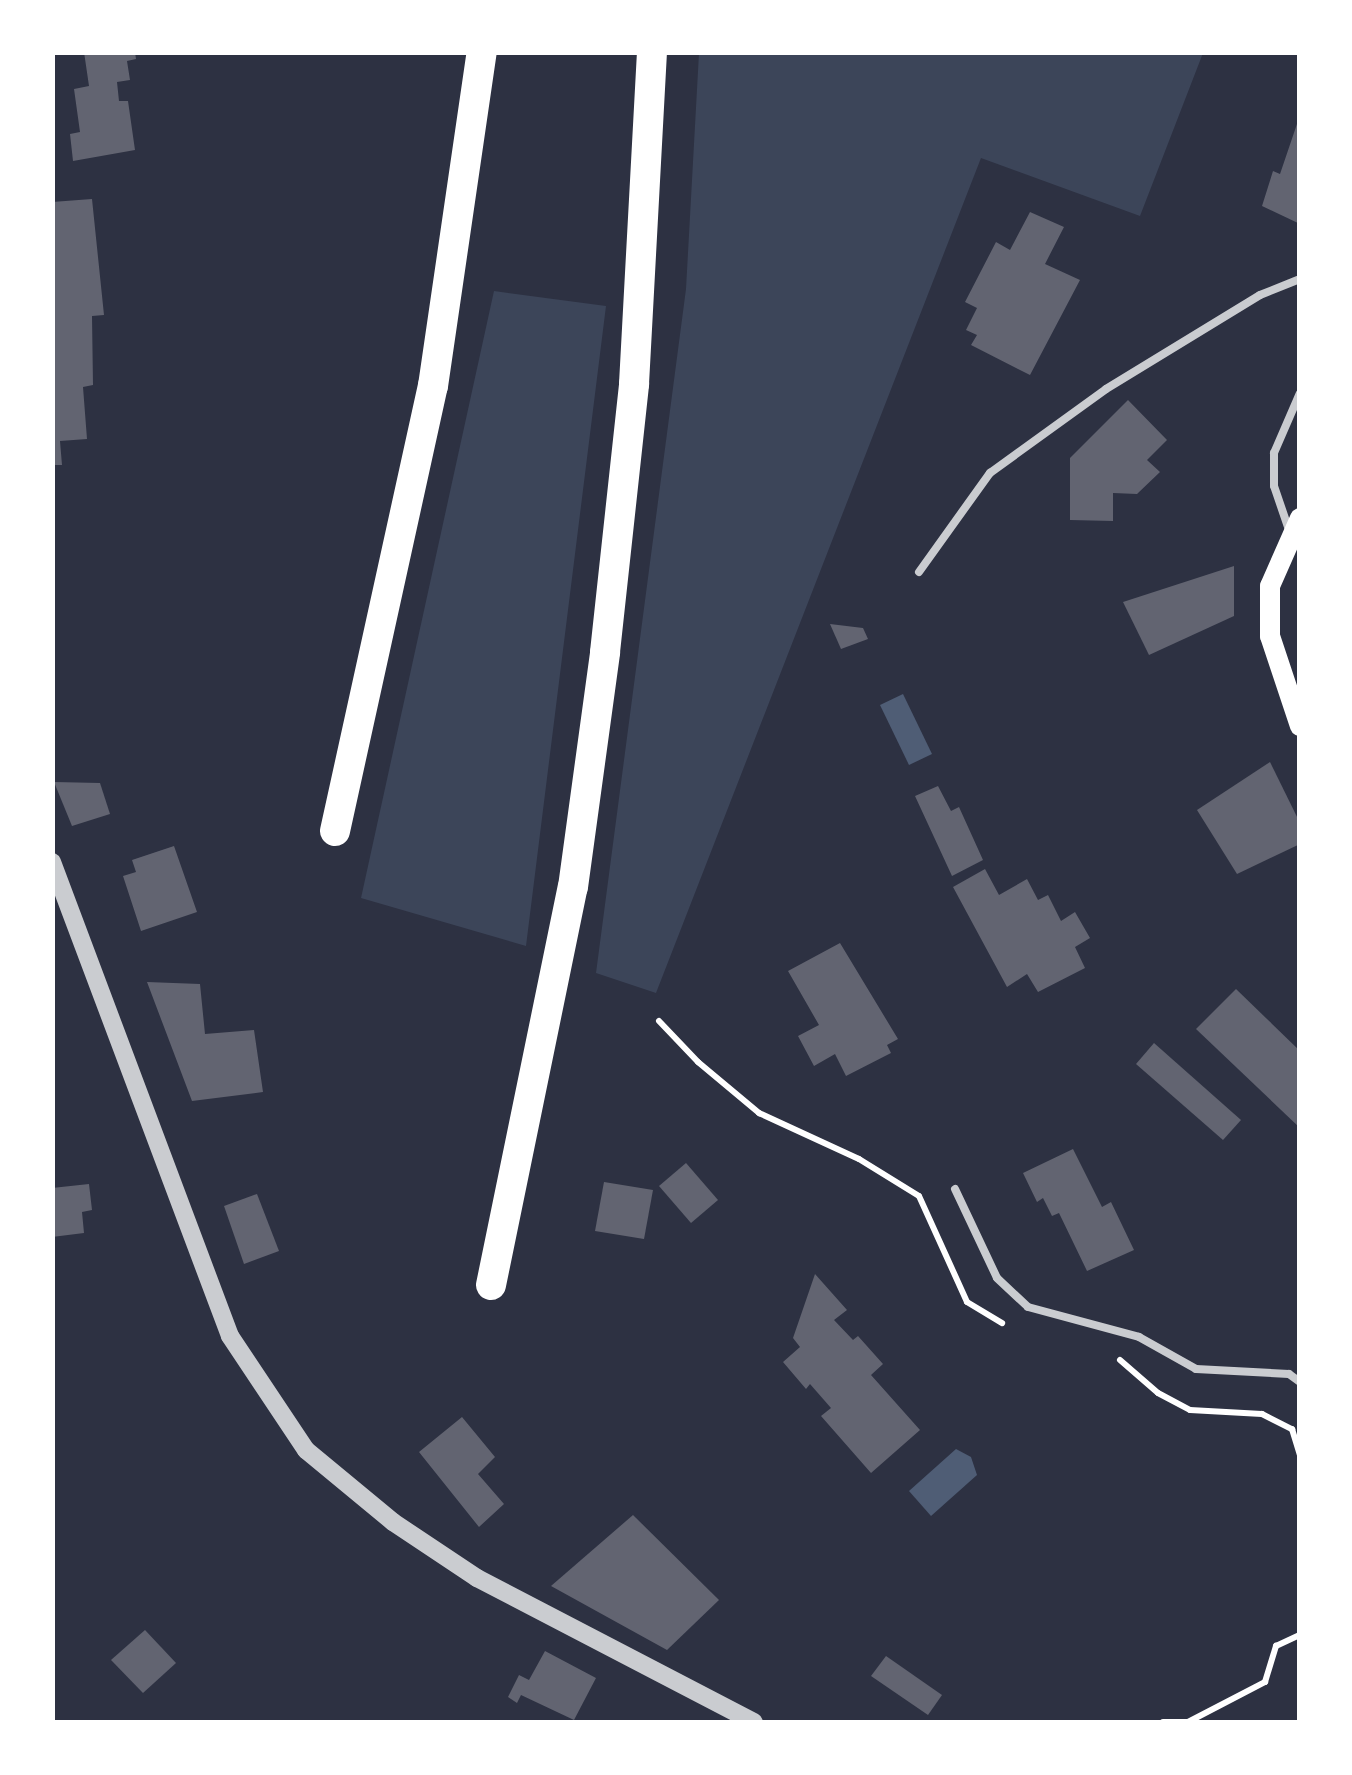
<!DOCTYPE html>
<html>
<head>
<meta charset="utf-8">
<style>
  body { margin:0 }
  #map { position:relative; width:1352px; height:1775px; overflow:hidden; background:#2d3142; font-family:Ubuntu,sans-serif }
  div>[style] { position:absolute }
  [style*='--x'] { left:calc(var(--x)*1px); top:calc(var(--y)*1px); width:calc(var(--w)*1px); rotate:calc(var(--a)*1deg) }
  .green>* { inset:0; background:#3c4559 }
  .water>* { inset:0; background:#4f5d75 }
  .building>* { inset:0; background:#626471 }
  .path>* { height:6px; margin:-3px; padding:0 3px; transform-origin:3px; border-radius:3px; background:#fff }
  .service>* { height:8px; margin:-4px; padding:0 4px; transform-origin:4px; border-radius:4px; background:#caccd0 }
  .tertiary>* { height:18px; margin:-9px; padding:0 9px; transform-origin:9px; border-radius:9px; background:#caccd0 }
  .secondary>* { height:20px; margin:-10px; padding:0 10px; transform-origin:10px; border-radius:10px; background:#fff }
  .motorway>* { height:30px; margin:-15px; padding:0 15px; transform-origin:15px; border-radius:15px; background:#fff }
  span { translate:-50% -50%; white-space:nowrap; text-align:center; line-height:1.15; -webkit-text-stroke:8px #fff; paint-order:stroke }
  .frame { position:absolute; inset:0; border:55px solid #fff; pointer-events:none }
</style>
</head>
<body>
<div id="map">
  <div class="green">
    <div style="clip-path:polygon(699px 53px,1203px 53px,1140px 216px,981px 158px,656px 993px,596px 973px,686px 289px)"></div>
    <div style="clip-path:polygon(494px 291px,606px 306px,526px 946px,361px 898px)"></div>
  </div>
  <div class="water">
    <div style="clip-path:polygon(903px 694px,932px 754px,909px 765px,880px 705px)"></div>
    <div style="clip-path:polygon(956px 1449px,971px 1457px,977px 1475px,931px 1516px,909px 1491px)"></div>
  </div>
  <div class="building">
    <div style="clip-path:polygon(84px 52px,135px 52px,136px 59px,127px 61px,130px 80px,117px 82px,119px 101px,128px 101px,135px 150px,73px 161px,70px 134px,80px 132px,74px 89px,89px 86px)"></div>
    <div style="clip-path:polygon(1299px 118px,1300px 118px,1300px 224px,1262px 206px,1273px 171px,1280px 174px)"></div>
    <div style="clip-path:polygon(92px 199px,104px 315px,92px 316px,93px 385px,83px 387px,87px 439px,60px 441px,62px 465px,52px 465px,52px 202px)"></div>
    <div style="clip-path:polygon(1030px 212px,1064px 227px,1045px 264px,1080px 280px,1030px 375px,971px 345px,977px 335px,966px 330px,977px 308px,965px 302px,996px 242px,1010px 250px)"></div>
    <div style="clip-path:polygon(1128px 400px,1167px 440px,1147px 460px,1160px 472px,1137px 494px,1113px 493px,1113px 521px,1070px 520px,1070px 458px)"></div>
    <div style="clip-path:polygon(1234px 566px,1234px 616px,1149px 655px,1123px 602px)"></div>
    <div style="clip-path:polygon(830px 624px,863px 628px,868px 639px,841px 649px)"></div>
    <div style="clip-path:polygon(1270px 762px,1300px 823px,1300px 844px,1237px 874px,1197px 810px)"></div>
    <div style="clip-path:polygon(54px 782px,100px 783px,110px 814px,72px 826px)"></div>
    <div style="clip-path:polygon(938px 786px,951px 811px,959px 807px,983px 860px,952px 876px,915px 796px)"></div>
    <div style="clip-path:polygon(174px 846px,197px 912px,141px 931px,123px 876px,136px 872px,132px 860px)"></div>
    <div style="clip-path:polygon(985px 869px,999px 895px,1027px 879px,1038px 900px,1048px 895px,1061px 921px,1075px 912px,1090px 938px,1075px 947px,1085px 968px,1038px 992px,1027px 974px,1007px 987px,953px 887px)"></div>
    <div style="clip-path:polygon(840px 943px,898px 1039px,887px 1045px,891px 1053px,846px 1076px,835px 1054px,814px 1066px,798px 1036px,819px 1025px,788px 971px)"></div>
    <div style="clip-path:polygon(147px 982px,200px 984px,205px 1034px,254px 1030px,263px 1092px,192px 1101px)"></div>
    <div style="clip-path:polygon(1236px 989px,1300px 1051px,1300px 1128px,1196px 1029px)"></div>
    <div style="clip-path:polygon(1154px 1043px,1241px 1120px,1223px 1140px,1136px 1064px)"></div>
    <div style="clip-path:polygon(1073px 1149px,1102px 1207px,1111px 1202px,1134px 1250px,1087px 1271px,1059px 1213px,1052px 1216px,1043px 1198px,1037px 1202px,1023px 1173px)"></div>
    <div style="clip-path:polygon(686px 1163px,718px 1200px,691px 1223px,659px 1186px)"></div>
    <div style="clip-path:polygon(604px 1182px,653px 1190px,644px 1239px,595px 1231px)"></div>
    <div style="clip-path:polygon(89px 1184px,92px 1210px,82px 1212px,84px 1233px,52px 1237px,52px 1188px)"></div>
    <div style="clip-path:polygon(257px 1194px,279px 1251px,244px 1264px,224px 1206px)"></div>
    <div style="clip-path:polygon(815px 1274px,847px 1310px,834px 1320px,853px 1340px,858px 1336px,883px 1364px,871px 1375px,920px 1430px,871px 1473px,821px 1416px,831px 1408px,810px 1384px,806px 1389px,783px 1362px,800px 1347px,793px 1338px)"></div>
    <div style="clip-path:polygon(462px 1417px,495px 1457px,478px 1474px,504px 1504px,479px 1527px,419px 1452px)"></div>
    <div style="clip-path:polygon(633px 1515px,719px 1600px,667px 1650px,551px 1586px)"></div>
    <div style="clip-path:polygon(145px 1630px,176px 1663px,143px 1693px,111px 1660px)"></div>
    <div style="clip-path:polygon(545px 1651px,596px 1678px,574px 1720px,521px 1695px,517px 1703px,508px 1697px,519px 1675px,529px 1680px)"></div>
    <div style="clip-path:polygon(886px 1656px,942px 1695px,928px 1715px,871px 1676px)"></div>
  </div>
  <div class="path">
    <div style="--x:659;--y:1021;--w:57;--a:46.4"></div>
    <div style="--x:698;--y:1062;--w:80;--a:39.9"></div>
    <div style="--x:759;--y:1113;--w:110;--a:24.7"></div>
    <div style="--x:859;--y:1159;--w:70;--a:31.7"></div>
    <div style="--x:919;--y:1196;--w:116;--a:65.6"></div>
    <div style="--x:967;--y:1302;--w:41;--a:31"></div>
    <div style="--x:1120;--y:1360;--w:50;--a:41"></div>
    <div style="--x:1158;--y:1393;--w:36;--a:28"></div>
    <div style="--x:1190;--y:1410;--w:72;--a:3.2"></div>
    <div style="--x:1262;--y:1414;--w:34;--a:27"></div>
    <div style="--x:1292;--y:1429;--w:27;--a:73"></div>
    <div style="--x:1163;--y:1722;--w:25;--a:0"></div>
    <div style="--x:1188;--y:1722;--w:87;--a:-27.5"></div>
    <div style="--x:1265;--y:1682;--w:38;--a:-73"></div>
    <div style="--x:1276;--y:1646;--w:26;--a:-25"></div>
  </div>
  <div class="service">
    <div style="--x:1289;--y:530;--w:46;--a:-108.8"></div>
    <div style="--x:1274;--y:486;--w:33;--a:-90"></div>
    <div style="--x:1274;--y:453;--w:65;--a:-66.6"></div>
    <div style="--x:919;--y:572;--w:122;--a:-54.4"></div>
    <div style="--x:990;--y:473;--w:143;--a:-35.9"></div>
    <div style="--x:1106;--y:389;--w:180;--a:-31.4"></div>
    <div style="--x:1260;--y:295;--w:43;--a:-21.8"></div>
    <div style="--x:955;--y:1189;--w:98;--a:64.7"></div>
    <div style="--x:997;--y:1278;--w:42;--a:43.1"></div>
    <div style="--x:1028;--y:1307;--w:115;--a:15.1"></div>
    <div style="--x:1139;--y:1337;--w:65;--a:29.3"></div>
    <div style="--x:1196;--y:1369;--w:93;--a:3.1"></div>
    <div style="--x:1289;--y:1374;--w:14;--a:36"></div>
  </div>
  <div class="tertiary">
    <div style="--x:52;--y:862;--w:506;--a:69.42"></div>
    <div style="--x:230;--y:1336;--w:137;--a:56.3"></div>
    <div style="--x:306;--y:1450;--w:113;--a:39.6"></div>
    <div style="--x:393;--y:1522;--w:101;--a:33.7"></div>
    <div style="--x:477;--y:1578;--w:312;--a:27.5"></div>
  </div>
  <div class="secondary">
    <div style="--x:1300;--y:518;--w:74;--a:113.8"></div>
    <div style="--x:1270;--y:586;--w:50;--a:90"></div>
    <div style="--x:1270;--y:636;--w:95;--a:71.6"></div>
  </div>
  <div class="motorway">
    <div style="--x:335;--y:831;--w:456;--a:-77.6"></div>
    <div style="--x:433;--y:386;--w:338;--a:-81.7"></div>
    <div style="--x:491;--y:1285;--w:406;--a:-78.4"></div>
    <div style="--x:573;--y:887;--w:237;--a:-82.2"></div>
    <div style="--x:605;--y:652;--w:270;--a:-83.8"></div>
    <div style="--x:634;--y:384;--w:332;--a:-86.9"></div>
  </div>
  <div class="frame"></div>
</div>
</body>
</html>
